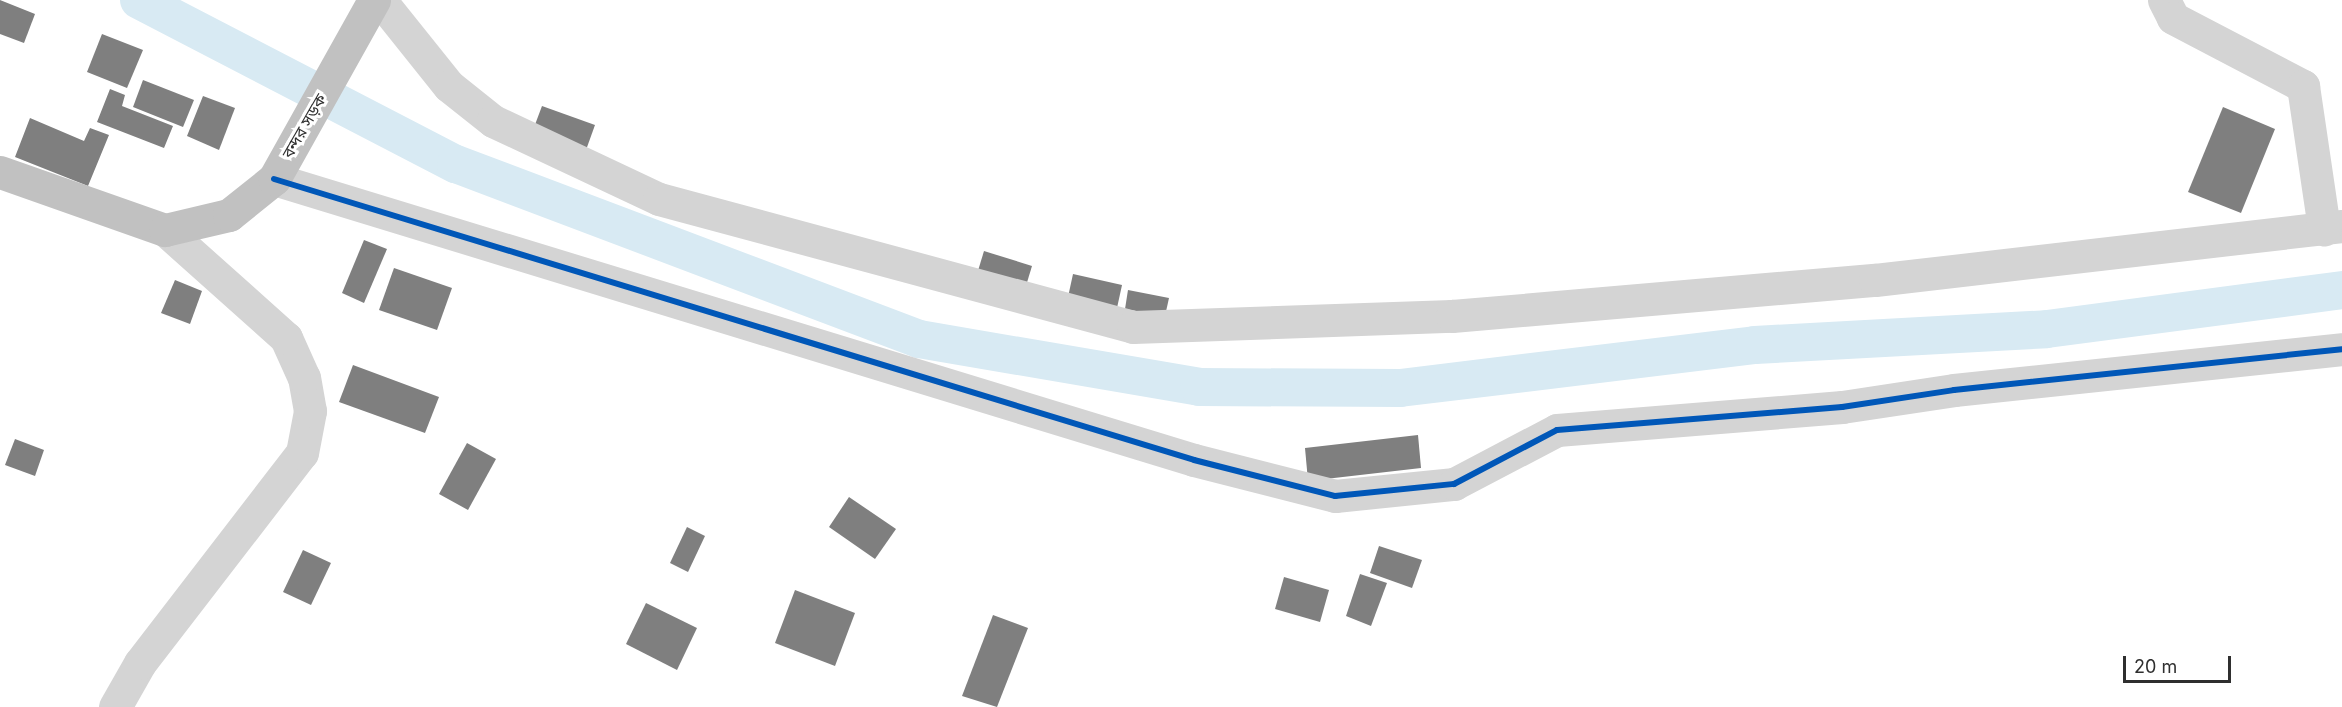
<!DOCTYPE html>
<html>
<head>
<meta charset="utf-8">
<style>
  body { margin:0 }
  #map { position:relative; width:2342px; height:707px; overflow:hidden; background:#fff; font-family:Inter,"Noto Sans Bengali",sans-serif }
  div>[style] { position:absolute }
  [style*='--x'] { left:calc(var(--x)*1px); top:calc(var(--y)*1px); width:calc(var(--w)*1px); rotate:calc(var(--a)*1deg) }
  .canal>* { height:38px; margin:-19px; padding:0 19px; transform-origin:19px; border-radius:19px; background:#d8eaf3 }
  .building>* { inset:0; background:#7f7f7f }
  .minor>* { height:33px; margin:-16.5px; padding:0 16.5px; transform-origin:16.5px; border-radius:16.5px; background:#d4d4d4 }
  .highway>* { height:33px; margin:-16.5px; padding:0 16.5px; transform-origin:16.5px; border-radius:16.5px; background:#c1c1c1 }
  .cycleway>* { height:6px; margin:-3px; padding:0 3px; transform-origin:3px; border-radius:3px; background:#0057b8 }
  span { translate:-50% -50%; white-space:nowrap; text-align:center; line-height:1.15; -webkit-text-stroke:6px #fff; paint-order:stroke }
  .street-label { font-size:16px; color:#2f2f2f }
  .scale { position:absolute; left:2123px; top:656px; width:108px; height:27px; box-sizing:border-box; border:3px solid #2f2f2f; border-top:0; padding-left:8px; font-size:18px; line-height:21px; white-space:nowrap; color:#2f2f2f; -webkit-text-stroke:4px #fff; paint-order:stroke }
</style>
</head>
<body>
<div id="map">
  <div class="canal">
    <div style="--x:139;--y:0;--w:357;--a:27.4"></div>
    <div style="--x:456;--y:164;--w:495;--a:20.7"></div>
    <div style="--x:919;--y:339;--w:284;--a:9.7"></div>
    <div style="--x:1199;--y:387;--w:201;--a:0.3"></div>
    <div style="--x:1400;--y:388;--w:358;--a:-6.9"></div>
    <div style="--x:1755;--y:345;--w:292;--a:-3.1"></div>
    <div style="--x:2047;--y:329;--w:298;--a:-7.5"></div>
  </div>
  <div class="building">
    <div style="clip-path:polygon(0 0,35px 14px,24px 43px,0 34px)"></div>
    <div style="clip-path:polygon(102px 34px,143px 50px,127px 88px,87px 72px)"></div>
    <div style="clip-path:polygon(143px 80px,194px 100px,183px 127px,133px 107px)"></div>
    <div style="clip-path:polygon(110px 89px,125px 95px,122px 106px,173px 126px,164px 148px,97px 122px)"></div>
    <div style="clip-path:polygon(203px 96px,235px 108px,219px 150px,187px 136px)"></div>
    <div style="clip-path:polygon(542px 106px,595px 125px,586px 150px,533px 130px)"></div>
    <div style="clip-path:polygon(2223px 107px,2275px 129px,2241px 213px,2188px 192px)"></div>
    <div style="clip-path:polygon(30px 118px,84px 141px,90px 128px,109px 135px,88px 186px,15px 157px)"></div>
    <div style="clip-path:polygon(364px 240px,387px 249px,364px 303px,342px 293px)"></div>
    <div style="clip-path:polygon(984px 251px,1032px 266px,1025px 289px,977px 274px)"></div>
    <div style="clip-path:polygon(394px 268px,452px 288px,437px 330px,379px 310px)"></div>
    <div style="clip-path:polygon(1073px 274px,1122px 285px,1117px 308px,1068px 297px)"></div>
    <div style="clip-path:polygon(175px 280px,202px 291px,190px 324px,161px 313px)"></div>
    <div style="clip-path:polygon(1128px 290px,1169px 298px,1165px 316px,1125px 309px)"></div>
    <div style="clip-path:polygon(353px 365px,439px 397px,425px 433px,339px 402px)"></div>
    <div style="clip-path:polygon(1418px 435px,1421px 468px,1308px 481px,1305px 448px)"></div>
    <div style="clip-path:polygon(15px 439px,44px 450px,35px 476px,5px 465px)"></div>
    <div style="clip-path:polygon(467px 443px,496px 459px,468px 510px,439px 494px)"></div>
    <div style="clip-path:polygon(849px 497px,896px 529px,875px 559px,829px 527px)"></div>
    <div style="clip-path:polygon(687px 527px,705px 536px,688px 572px,670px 563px)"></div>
    <div style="clip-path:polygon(1379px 546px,1422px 560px,1412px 588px,1370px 573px)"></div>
    <div style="clip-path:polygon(303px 550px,331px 563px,311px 605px,283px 592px)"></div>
    <div style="clip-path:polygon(1360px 574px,1387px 583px,1371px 626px,1346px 616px)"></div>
    <div style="clip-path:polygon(1284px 577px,1329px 590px,1320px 622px,1275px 609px)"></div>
    <div style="clip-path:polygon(795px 590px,855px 613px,835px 666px,775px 643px)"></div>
    <div style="clip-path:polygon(646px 603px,697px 628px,677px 670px,626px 644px)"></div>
    <div style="clip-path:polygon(993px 615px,1028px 628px,997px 707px,962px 696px)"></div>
  </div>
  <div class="minor">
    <div style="--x:380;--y:0;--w:110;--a:51.3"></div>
    <div style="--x:449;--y:86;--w:56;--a:38.5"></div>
    <div style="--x:493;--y:121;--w:183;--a:25.2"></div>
    <div style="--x:659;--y:199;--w:491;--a:15.1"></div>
    <div style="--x:1133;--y:327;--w:319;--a:-2"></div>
    <div style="--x:1452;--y:316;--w:425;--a:-4.9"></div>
    <div style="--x:1875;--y:280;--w:470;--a:-6.6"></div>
    <div style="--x:2164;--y:0;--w:20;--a:63"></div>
    <div style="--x:2173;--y:18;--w:147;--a:27.6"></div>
    <div style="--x:2303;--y:86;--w:145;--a:81.6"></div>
    <div style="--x:274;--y:179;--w:962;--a:16.98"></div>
    <div style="--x:1194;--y:460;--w:146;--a:14.3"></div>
    <div style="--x:1335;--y:496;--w:120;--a:-5.8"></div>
    <div style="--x:1454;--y:484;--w:116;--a:-27.7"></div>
    <div style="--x:1557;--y:430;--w:286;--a:-4.6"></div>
    <div style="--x:1842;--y:407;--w:113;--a:-8.6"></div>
    <div style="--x:1954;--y:390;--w:390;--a:-6"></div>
    <div style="--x:115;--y:707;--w:51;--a:-60.4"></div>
    <div style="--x:140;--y:663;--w:265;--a:-52.4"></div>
    <div style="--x:302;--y:453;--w:43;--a:-79.2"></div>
    <div style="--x:310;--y:411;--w:34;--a:-100"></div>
    <div style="--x:304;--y:378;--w:44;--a:-114.2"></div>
    <div style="--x:286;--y:338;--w:162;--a:-138.2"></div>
  </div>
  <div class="highway">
    <div style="--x:0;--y:172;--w:175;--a:19.4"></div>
    <div style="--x:165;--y:230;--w:66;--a:-13.2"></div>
    <div style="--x:229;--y:215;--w:58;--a:-38.7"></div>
    <div style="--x:274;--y:179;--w:205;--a:-60.8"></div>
  </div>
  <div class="cycleway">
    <div style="--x:274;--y:179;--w:962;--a:16.98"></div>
    <div style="--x:1194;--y:460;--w:146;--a:14.3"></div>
    <div style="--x:1335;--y:496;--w:120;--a:-5.8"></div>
    <div style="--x:1454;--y:484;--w:116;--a:-27.7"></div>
    <div style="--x:1557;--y:430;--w:286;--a:-4.6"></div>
    <div style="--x:1842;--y:407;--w:113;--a:-8.6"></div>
    <div style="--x:1954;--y:390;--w:390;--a:-6"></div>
  </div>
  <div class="street-label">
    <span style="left:304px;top:126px;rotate:-60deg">বন্দর সড়ক</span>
  </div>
  <div class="scale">20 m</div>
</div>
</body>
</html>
